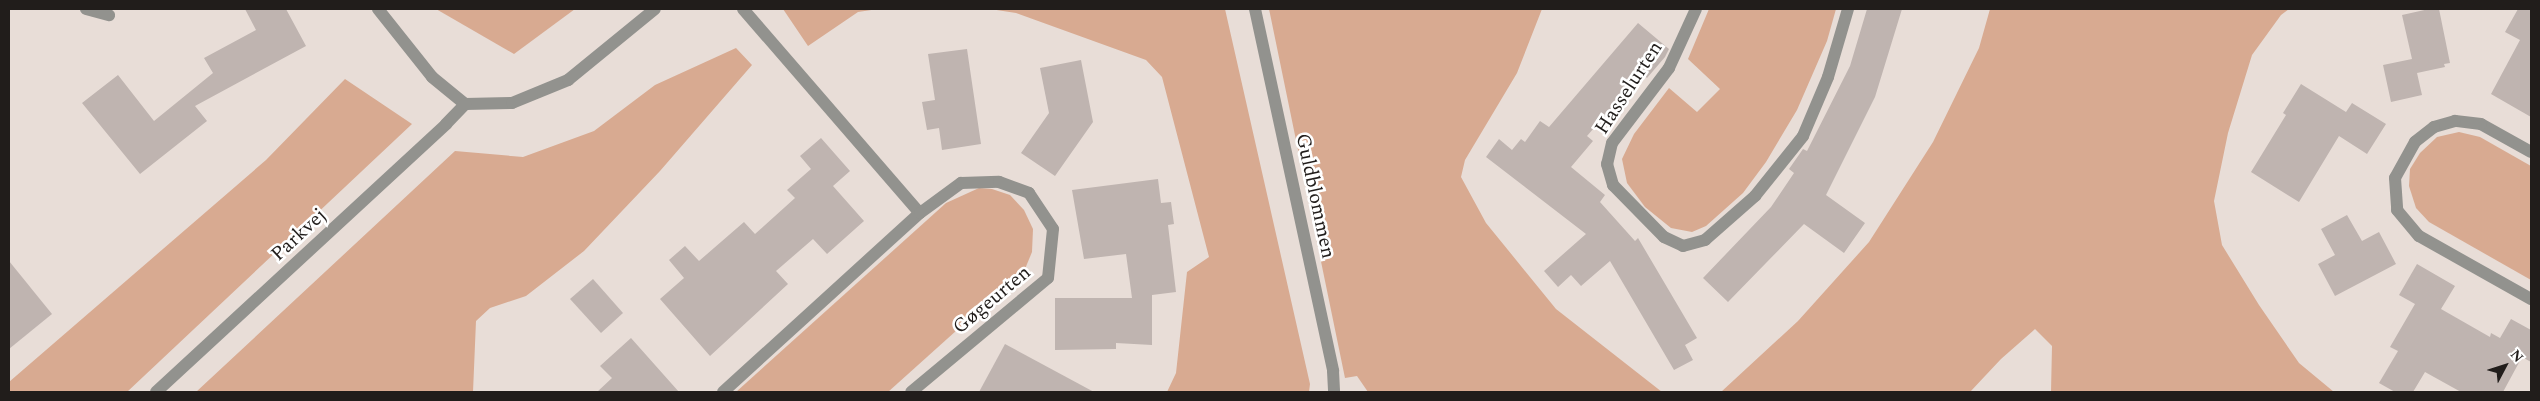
<!DOCTYPE html>
<html>
<head>
<meta charset="utf-8">
<style>
  body { margin:0 }
  #map { position:relative; width:2540px; height:401px; overflow:hidden; background:#e8ddd7; font-family:Spectral,serif }
  div>[style] { position:absolute }
  [style*='--x'] { left:calc(var(--x)*1px); top:calc(var(--y)*1px); width:calc(var(--w)*1px); rotate:calc(var(--a)*1deg) }
  .green>* { inset:0; background:#d8aa91 }
  .building>* { inset:0; background:#bfb4b0 }
  .minor>* { height:12px; margin:-6px; padding:0 6px; transform-origin:6px; border-radius:6px; background:#92928e }
  span { translate:-50% -50%; white-space:nowrap; text-align:center; line-height:1.15; -webkit-text-stroke:5px #fff; paint-order:stroke }
  .street-label { font-size:20px; color:#211d1b }
  .frame { position:absolute; inset:0; border:10px solid #211d1b; pointer-events:none }
  .north { position:absolute; left:2480px; top:341px; width:50px; height:50px; -webkit-text-stroke:4px #fff; paint-order:stroke; rotate:50deg; font-size:14px; font-weight:700; line-height:20px; text-align:center; color:#211d1b }
  .north::after { content:''; display:block; margin:auto; width:18px; height:22px; background:#211d1b; clip-path:polygon(50% 0,100% 100%,50% 72%,0 100%) }
</style>
</head>
<body>
<div id="map">
  <div class="green">
    <div style="clip-path:polygon(436px 9px,575px 9px,514px 54px)"></div>
    <div style="clip-path:polygon(783px 9px,878px 9px,858px 12px,808px 46px)"></div>
    <div style="clip-path:polygon(990px 9px,1225px 9px,1310px 384px,1309px 392px,1167px 392px,1176px 373px,1187px 272px,1209px 257px,1162px 77px,1146px 60px,1016px 13px)"></div>
    <div style="clip-path:polygon(1269px 9px,1542px 9px,1517px 73px,1465px 160px,1461px 177px,1486px 223px,1556px 309px,1662px 392px,1368px 392px,1357px 376px,1345px 378px)"></div>
    <div style="clip-path:polygon(1709px 9px,1836px 9px,1827px 41px,1797px 110px,1766px 162px,1743px 193px,1706px 226px,1692px 232px,1671px 228px,1645px 207px,1627px 183px,1622px 159px,1634px 134px,1669px 88px,1697px 112px,1720px 89px,1688px 59px)"></div>
    <div style="clip-path:polygon(1990px 9px,2289px 9px,2281px 15px,2252px 55px,2228px 133px,2214px 201px,2222px 245px,2259px 305px,2299px 363px,2334px 392px,2051px 392px,2052px 346px,2035px 329px,2001px 359px,1970px 392px,1721px 392px,1798px 321px,1869px 242px,1933px 142px,1979px 48px)"></div>
    <div style="clip-path:polygon(736px 48px,752px 65px,660px 171px,584px 251px,526px 296px,490px 308px,476px 321px,473px 392px,196px 392px,455px 151px,523px 157px,594px 131px,655px 85px)"></div>
    <div style="clip-path:polygon(345px 79px,412px 124px,127px 392px,9px 392px,9px 382px,266px 160px)"></div>
    <div style="clip-path:polygon(2459px 132px,2480px 137px,2531px 166px,2531px 280px,2429px 222px,2416px 208px,2409px 186px,2410px 169px,2420px 153px,2437px 137px)"></div>
    <div style="clip-path:polygon(979px 188px,992px 189px,1010px 195px,1024px 210px,1033px 229px,1032px 252px,1025px 269px,888px 392px,736px 392px,946px 203px)"></div>
  </div>
  <div class="building">
    <div style="clip-path:polygon(245px 9px,286px 9px,306px 46px,195px 106px,207px 121px,140px 174px,82px 103px,118px 75px,154px 121px,213px 73px,204px 58px,256px 30px)"></div>
    <div style="clip-path:polygon(1867px 9px,1902px 9px,1875px 97px,1826px 195px,1865px 223px,1844px 253px,1804px 224px,1728px 302px,1703px 278px,1771px 207px,1794px 173px,1789px 169px,1803px 149px,1807px 151px,1850px 66px)"></div>
    <div style="clip-path:polygon(2429px 9px,2439px 9px,2450px 63px,2444px 64px,2445px 67px,2417px 73px,2422px 95px,2391px 102px,2383px 65px,2412px 59px,2402px 15px)"></div>
    <div style="clip-path:polygon(2518px 9px,2531px 9px,2531px 117px,2491px 94px,2520px 40px,2505px 32px)"></div>
    <div style="clip-path:polygon(1638px 23px,1669px 49px,1665px 57px,1647px 78px,1642px 73px,1587px 136px,1593px 141px,1571px 167px,1605px 195px,1600px 202px,1635px 241px,1638px 238px,1697px 338px,1685px 345px,1693px 360px,1674px 370px,1610px 261px,1581px 286px,1571px 275px,1558px 287px,1544px 271px,1586px 234px,1486px 157px,1499px 139px,1512px 150px,1521px 139px,1525px 142px,1540px 121px,1549px 127px)"></div>
    <div style="clip-path:polygon(967px 49px,981px 144px,942px 150px,939px 128px,927px 130px,922px 102px,935px 100px,928px 54px)"></div>
    <div style="clip-path:polygon(1081px 60px,1093px 122px,1055px 176px,1021px 153px,1049px 113px,1040px 68px)"></div>
    <div style="clip-path:polygon(2301px 84px,2346px 112px,2352px 103px,2386px 124px,2367px 154px,2339px 136px,2299px 202px,2251px 172px,2286px 115px,2283px 113px)"></div>
    <div style="clip-path:polygon(821px 138px,850px 171px,833px 186px,864px 221px,827px 254px,813px 239px,776px 271px,788px 284px,710px 356px,660px 299px,684px 278px,669px 260px,685px 246px,699px 261px,744px 222px,755px 234px,795px 198px,787px 190px,811px 169px,800px 156px)"></div>
    <div style="clip-path:polygon(1158px 179px,1161px 203px,1171px 202px,1174px 224px,1168px 225px,1176px 292px,1152px 295px,1152px 345px,1116px 343px,1116px 349px,1055px 350px,1055px 298px,1132px 298px,1126px 254px,1084px 259px,1072px 190px)"></div>
    <div style="clip-path:polygon(2347px 215px,2362px 241px,2379px 232px,2396px 264px,2335px 296px,2318px 264px,2335px 255px,2321px 229px)"></div>
    <div style="clip-path:polygon(9px 261px,52px 314px,9px 349px)"></div>
    <div style="clip-path:polygon(2417px 264px,2455px 286px,2441px 309px,2490px 337px,2491px 333px,2500px 338px,2511px 319px,2531px 330px,2531px 362px,2522px 357px,2503px 392px,2461px 392px,2425px 372px,2413px 392px,2395px 392px,2379px 383px,2398px 351px,2390px 347px,2415px 304px,2399px 295px)"></div>
    <div style="clip-path:polygon(593px 279px,623px 313px,601px 333px,570px 299px)"></div>
    <div style="clip-path:polygon(631px 338px,679px 392px,597px 392px,612px 378px,600px 366px)"></div>
    <div style="clip-path:polygon(1005px 344px,1094px 392px,979px 392px)"></div>
  </div>
  <div class="minor">
    <div style="--x:86;--y:9;--w:24;--a:15"></div>
    <div style="--x:378;--y:9;--w:87;--a:51.5"></div>
    <div style="--x:432;--y:77;--w:43;--a:39.3"></div>
    <div style="--x:465;--y:104;--w:47;--a:-1.2"></div>
    <div style="--x:512;--y:103;--w:61;--a:-22.3"></div>
    <div style="--x:568;--y:80;--w:112;--a:-39.2"></div>
    <div style="--x:743;--y:9;--w:270;--a:49.1"></div>
    <div style="--x:1255;--y:9;--w:370;--a:77.8"></div>
    <div style="--x:1333;--y:371;--w:21;--a:87"></div>
    <div style="--x:1696;--y:9;--w:65;--a:114.6"></div>
    <div style="--x:1669;--y:68;--w:94;--a:127.2"></div>
    <div style="--x:1612;--y:143;--w:22;--a:103"></div>
    <div style="--x:1607;--y:164;--w:22;--a:74"></div>
    <div style="--x:1613;--y:185;--w:73;--a:45.6"></div>
    <div style="--x:1664;--y:237;--w:21;--a:25"></div>
    <div style="--x:1683;--y:246;--w:23;--a:-15"></div>
    <div style="--x:1705;--y:240;--w:67;--a:-41.3"></div>
    <div style="--x:1755;--y:196;--w:77;--a:-51.3"></div>
    <div style="--x:1803;--y:136;--w:64;--a:-67"></div>
    <div style="--x:1828;--y:77;--w:71;--a:-73.6"></div>
    <div style="--x:2531;--y:152;--w:57;--a:-150.8"></div>
    <div style="--x:2481;--y:124;--w:26;--a:-173"></div>
    <div style="--x:2455;--y:121;--w:22;--a:164"></div>
    <div style="--x:2434;--y:127;--w:24;--a:142"></div>
    <div style="--x:2415;--y:142;--w:41;--a:119.1"></div>
    <div style="--x:2395;--y:178;--w:32;--a:86"></div>
    <div style="--x:2397;--y:210;--w:34;--a:50"></div>
    <div style="--x:2419;--y:236;--w:129;--a:29.4"></div>
    <div style="--x:156;--y:392;--w:395;--a:-42.7"></div>
    <div style="--x:446;--y:124;--w:28;--a:-46"></div>
    <div style="--x:723;--y:392;--w:266;--a:-42.3"></div>
    <div style="--x:920;--y:213;--w:51;--a:-36.2"></div>
    <div style="--x:961;--y:183;--w:38;--a:-2"></div>
    <div style="--x:999;--y:182;--w:32;--a:20"></div>
    <div style="--x:1029;--y:193;--w:43;--a:56.3"></div>
    <div style="--x:1053;--y:229;--w:49;--a:95.8"></div>
    <div style="--x:1048;--y:278;--w:178;--a:140.2"></div>
  </div>
  <div class="street-label">
    <span style="left:1629px;top:88px;rotate:-57deg">Hasselurten</span>
    <span style="left:1315px;top:196px;rotate:78deg">Guldblommen</span>
    <span style="left:299px;top:235px;rotate:-43deg">Parkvej</span>
    <span style="left:992px;top:300px;rotate:-40deg">Gøgeurten</span>
  </div>
  <div class="frame"></div>
  <div class="north">N</div>
</div>
</body>
</html>
